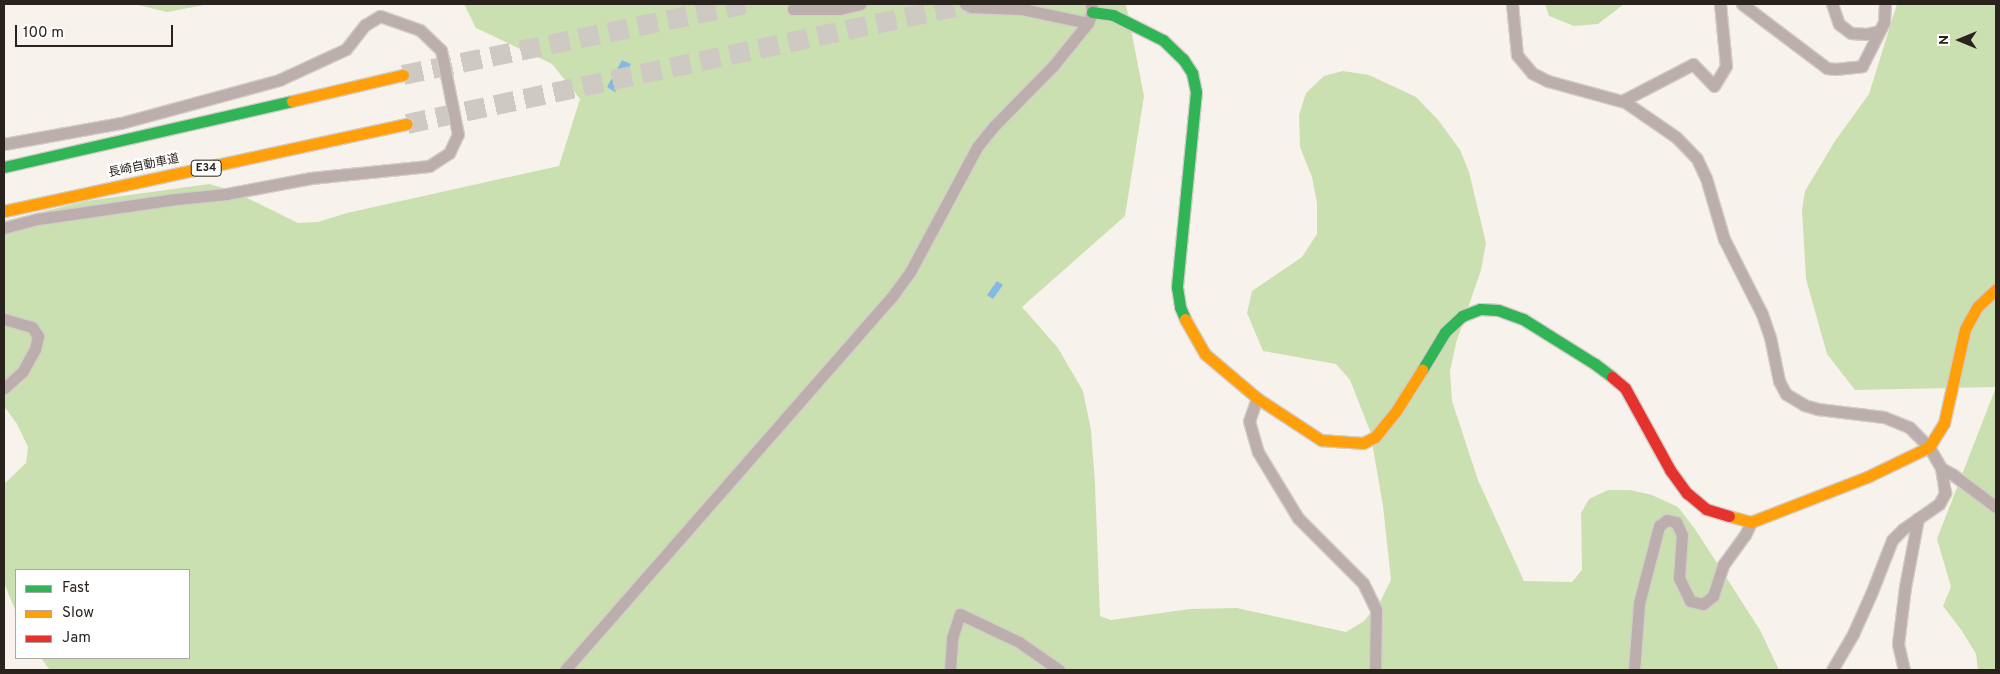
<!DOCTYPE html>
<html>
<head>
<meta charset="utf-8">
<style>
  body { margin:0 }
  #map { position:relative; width:2000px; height:674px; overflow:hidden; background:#f8f2ec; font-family:Overpass,"Noto Sans JP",sans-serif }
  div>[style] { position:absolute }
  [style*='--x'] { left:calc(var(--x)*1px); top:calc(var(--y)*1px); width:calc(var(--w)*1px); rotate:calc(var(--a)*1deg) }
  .forest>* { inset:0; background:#cbe0b0 }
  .water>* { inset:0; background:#85b9e3 }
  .highway-tunnel>* { height:20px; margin-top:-10px; transform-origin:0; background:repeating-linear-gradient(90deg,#cfc9c3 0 20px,transparent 0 30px) }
  .roads { filter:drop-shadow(1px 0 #d2cdc8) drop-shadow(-1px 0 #d2cdc8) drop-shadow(0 1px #d2cdc8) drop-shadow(0 -1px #d2cdc8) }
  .street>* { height:11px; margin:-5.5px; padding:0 5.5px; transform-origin:5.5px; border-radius:5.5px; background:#bcaeac }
  .fast>* { height:11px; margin:-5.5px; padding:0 5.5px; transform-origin:5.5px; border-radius:5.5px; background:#30b455 }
  .slow>* { height:11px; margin:-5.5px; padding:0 5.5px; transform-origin:5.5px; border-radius:5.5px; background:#ff9f0a }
  .jam>* { height:11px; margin:-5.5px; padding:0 5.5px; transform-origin:5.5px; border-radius:5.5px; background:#e5322d }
  span { translate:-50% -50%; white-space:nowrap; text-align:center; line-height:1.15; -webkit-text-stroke:4px #fff; paint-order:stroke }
  .shield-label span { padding:1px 4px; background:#fff; border:1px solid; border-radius:4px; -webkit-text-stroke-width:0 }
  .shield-label { font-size:11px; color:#2a231d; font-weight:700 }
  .street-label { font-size:12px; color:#2a231d }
  .frame { position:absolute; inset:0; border:5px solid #2a231d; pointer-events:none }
  .legend { position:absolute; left:15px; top:569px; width:175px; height:90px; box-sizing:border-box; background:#fff; border:1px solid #aaa7a5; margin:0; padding:6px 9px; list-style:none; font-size:15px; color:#2a231d }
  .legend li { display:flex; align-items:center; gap:10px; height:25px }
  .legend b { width:25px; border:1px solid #aaa7a5 }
  .north { position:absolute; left:1935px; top:15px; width:50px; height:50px; -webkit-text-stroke:4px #fff; paint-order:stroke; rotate:270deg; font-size:14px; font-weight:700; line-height:20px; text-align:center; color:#2a231d }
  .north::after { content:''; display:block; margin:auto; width:18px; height:22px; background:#2a231d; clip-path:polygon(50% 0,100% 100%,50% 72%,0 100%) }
  .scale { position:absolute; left:15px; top:25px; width:158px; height:22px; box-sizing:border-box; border:2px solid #2a231d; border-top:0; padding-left:6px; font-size:15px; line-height:18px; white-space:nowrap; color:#2a231d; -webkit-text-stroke:4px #fff; paint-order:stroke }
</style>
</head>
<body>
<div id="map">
  <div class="forest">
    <div style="clip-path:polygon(134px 4px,210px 4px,167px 12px)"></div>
    <div style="clip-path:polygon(464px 4px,1126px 4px,1144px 96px,1125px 216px,1022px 307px,1058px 348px,1083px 391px,1091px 430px,1095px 483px,1100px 616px,1111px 620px,1190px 609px,1237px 608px,1346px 632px,1364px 621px,1380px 602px,1391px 580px,1383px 506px,1370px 431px,1350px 380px,1336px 364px,1263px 351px,1247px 313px,1252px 291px,1302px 257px,1317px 234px,1317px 203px,1312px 177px,1300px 147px,1299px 115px,1306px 93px,1324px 76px,1343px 71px,1369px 75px,1416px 97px,1439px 121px,1460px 150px,1469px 172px,1486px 243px,1481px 270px,1456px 343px,1450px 371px,1452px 401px,1478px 480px,1524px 581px,1572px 582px,1582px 570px,1581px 513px,1589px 499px,1608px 490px,1630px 490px,1652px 495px,1678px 507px,1695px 529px,1760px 630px,1779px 670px,50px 670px,41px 658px,189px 658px,189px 570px,16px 570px,16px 612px,4px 583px,4px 484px,26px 463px,28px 447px,17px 424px,4px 406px,4px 221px,86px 201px,209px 184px,231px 190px,298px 223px,318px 222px,347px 213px,559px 166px,580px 99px,552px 64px,476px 28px)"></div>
    <div style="clip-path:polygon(1545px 4px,1624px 4px,1598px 24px,1574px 26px,1549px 16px)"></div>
    <div style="clip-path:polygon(1897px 4px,1996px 4px,1996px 670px,1978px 670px,1976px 654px,1962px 631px,1943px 606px,1951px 587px,1937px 539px,1996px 387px,1855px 390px,1827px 354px,1806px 279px,1802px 210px,1805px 191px,1835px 141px,1869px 94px)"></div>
  </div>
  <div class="water">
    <div style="clip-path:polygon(622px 60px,631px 64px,615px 92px,607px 87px)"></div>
    <div style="clip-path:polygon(997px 281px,1003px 285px,993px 299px,987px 295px)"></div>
  </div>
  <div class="highway-tunnel">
    <div style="--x:403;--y:75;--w:349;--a:-11.7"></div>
    <div style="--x:407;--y:124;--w:575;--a:-12.05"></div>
  </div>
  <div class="roads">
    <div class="street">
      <div style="--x:797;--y:4;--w:6;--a:129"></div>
      <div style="--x:793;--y:9;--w:46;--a:0"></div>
      <div style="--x:839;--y:9;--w:22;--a:-13"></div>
      <div style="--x:965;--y:4;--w:8;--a:23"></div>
      <div style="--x:972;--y:7;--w:50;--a:2.3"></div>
      <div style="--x:1022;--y:9;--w:67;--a:12"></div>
      <div style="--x:1512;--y:4;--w:51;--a:84.4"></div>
      <div style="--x:1517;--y:55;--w:23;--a:50"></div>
      <div style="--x:1532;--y:73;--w:18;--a:27"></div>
      <div style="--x:1548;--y:81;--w:80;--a:15.3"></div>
      <div style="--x:1625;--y:102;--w:62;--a:34.5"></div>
      <div style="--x:1676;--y:137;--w:30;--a:46"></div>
      <div style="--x:1697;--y:159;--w:21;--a:65"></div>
      <div style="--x:1706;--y:178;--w:64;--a:73.6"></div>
      <div style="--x:1724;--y:239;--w:84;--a:63.1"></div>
      <div style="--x:1762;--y:314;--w:24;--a:71"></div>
      <div style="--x:1770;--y:337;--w:45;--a:78.4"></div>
      <div style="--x:1779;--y:381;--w:15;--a:62"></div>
      <div style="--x:1786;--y:394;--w:21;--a:31"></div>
      <div style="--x:1804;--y:405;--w:15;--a:16"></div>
      <div style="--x:1818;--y:409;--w:66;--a:6.9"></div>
      <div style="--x:1884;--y:417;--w:27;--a:22"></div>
      <div style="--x:1909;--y:427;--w:28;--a:45"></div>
      <div style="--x:1929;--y:447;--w:24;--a:60"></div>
      <div style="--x:1742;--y:4;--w:106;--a:37"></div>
      <div style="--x:1827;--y:68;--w:8;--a:7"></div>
      <div style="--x:1835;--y:69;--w:27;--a:-6"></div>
      <div style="--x:1862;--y:66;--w:49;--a:-63.4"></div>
      <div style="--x:1884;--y:22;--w:18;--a:-87"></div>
      <div style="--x:1832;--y:4;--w:21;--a:71"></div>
      <div style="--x:1839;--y:24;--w:15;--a:37"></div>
      <div style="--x:1851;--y:33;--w:15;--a:4"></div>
      <div style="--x:1866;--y:34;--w:13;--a:-13"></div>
      <div style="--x:1622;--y:101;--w:80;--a:-27.5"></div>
      <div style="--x:1693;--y:64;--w:30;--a:46"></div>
      <div style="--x:1714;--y:86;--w:23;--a:-59"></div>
      <div style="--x:1726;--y:66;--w:62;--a:-95.5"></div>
      <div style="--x:4;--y:144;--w:119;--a:-10.2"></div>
      <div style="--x:121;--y:123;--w:164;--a:-15.2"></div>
      <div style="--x:279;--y:80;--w:74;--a:-24.8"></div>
      <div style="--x:346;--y:49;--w:31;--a:-52"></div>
      <div style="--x:365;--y:25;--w:17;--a:-31"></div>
      <div style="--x:380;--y:16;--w:42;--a:19.3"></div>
      <div style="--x:420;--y:30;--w:29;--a:44"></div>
      <div style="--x:441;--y:50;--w:86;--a:78.6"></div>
      <div style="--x:458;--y:134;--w:21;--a:115"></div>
      <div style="--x:449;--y:153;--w:24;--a:147"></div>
      <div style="--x:429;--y:166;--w:119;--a:174.2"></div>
      <div style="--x:311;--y:178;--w:86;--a:169.3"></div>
      <div style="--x:226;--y:194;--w:50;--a:174.3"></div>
      <div style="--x:176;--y:199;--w:140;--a:171.8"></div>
      <div style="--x:37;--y:219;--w:34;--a:165"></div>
      <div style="--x:4;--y:319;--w:29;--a:16"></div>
      <div style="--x:32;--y:327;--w:11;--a:56"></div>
      <div style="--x:38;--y:336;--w:13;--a:103"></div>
      <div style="--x:35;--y:349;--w:26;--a:119"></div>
      <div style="--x:22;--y:372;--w:24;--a:138"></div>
      <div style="--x:1257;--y:398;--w:24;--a:109"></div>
      <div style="--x:1249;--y:421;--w:32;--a:74"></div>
      <div style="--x:1258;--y:452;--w:77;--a:58.8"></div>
      <div style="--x:1298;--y:518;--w:92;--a:45"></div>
      <div style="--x:1363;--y:583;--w:30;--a:64"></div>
      <div style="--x:1376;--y:610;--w:60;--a:91"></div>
      <div style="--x:565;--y:670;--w:495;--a:-48.8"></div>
      <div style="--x:891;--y:298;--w:32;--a:-54"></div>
      <div style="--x:910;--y:272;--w:142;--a:-61.8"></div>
      <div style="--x:977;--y:147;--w:27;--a:-51"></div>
      <div style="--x:994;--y:126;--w:84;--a:-45.5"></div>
      <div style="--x:1053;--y:66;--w:55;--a:-50.9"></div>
      <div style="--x:1088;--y:23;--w:12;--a:-70"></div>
      <div style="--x:1092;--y:12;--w:8;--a:-97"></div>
      <div style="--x:950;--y:670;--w:32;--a:-86"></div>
      <div style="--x:952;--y:638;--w:25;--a:-72"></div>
      <div style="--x:960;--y:614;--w:65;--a:25.4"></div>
      <div style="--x:1019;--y:642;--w:49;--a:35"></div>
      <div style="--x:1634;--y:670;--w:67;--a:-85.7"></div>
      <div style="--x:1639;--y:603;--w:80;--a:-75.4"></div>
      <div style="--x:1659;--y:526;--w:10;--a:-37"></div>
      <div style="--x:1667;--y:520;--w:9;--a:13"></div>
      <div style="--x:1676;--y:522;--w:14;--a:65"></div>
      <div style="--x:1682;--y:535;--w:43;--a:94"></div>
      <div style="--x:1679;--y:578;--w:25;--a:64"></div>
      <div style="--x:1690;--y:601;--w:13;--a:13"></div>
      <div style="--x:1703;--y:604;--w:13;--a:-39"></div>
      <div style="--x:1713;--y:596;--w:33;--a:-72"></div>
      <div style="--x:1723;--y:565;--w:37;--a:-54"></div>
      <div style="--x:1745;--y:535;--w:14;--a:-65"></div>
      <div style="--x:1832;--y:670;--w:42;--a:-59.7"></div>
      <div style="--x:1853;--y:634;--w:44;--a:-65.8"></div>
      <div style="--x:1871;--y:594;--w:58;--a:-68.7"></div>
      <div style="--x:1892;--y:540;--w:16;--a:-45"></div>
      <div style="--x:1903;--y:529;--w:44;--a:-34.8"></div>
      <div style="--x:1939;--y:504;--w:13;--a:-61"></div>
      <div style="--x:1945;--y:493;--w:25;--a:-99"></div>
      <div style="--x:1941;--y:468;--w:13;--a:29"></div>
      <div style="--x:1952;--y:474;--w:55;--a:36.9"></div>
      <div style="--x:1904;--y:670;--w:27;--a:-103"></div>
      <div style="--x:1898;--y:644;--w:57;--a:-83"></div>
      <div style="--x:1905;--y:587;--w:70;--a:-79.3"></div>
    </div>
    <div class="fast">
      <div style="--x:1092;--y:12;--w:21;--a:8"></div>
      <div style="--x:1113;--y:15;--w:56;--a:26.6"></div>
      <div style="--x:1163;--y:40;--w:28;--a:44"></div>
      <div style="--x:1183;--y:59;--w:17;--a:57"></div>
      <div style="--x:1192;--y:73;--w:19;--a:78"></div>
      <div style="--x:1196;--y:92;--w:196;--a:95.6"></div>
      <div style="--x:1177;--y:287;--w:20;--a:81"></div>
      <div style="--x:1180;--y:307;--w:13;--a:67"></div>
      <div style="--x:4;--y:167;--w:295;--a:-12.9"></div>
      <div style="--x:1422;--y:370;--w:44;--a:-58.8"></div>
      <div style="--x:1445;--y:332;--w:23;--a:-43"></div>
      <div style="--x:1462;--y:316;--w:19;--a:-21"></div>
      <div style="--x:1480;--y:309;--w:18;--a:3"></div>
      <div style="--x:1498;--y:310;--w:27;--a:20"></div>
      <div style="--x:1523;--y:319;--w:85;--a:32"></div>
      <div style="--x:1595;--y:364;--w:21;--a:37"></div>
    </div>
    <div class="slow">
      <div style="--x:292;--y:101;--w:114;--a:-13.2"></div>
      <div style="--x:4;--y:211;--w:412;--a:-12.2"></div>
      <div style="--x:1185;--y:319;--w:40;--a:60.3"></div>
      <div style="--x:1205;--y:354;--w:68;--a:40.2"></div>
      <div style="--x:1257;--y:398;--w:77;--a:33.3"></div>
      <div style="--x:1321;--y:440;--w:42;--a:4.1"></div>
      <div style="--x:1363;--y:443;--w:13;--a:-27"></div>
      <div style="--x:1375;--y:437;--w:33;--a:-51"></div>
      <div style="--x:1396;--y:411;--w:49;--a:-57.6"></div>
      <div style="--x:1729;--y:516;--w:23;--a:15"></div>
      <div style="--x:1751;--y:522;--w:124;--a:-21.2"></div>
      <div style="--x:1867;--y:477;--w:69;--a:-25.8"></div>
      <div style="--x:1929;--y:447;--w:28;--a:-58"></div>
      <div style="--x:1944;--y:423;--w:96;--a:-77.4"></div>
      <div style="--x:1965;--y:329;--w:25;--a:-61"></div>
      <div style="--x:1977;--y:307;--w:26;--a:-43"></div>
    </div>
    <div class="jam">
      <div style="--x:1612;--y:377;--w:17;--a:40"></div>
      <div style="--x:1625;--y:388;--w:94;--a:61.2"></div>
      <div style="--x:1670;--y:470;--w:29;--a:54"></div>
      <div style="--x:1687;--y:493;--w:25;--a:40"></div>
      <div style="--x:1706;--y:509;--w:24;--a:17"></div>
    </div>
  </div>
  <div class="shield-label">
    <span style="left:206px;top:168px">E34</span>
  </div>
  <div class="street-label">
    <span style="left:144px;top:167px;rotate:-12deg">長崎自動車道</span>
  </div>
  <div class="frame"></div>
  <ul class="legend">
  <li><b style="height:6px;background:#30b455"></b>Fast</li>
  <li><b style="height:6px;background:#ff9f0a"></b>Slow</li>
  <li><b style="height:6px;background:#e5322d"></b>Jam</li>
  </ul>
  <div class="north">N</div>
  <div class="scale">100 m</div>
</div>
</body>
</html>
